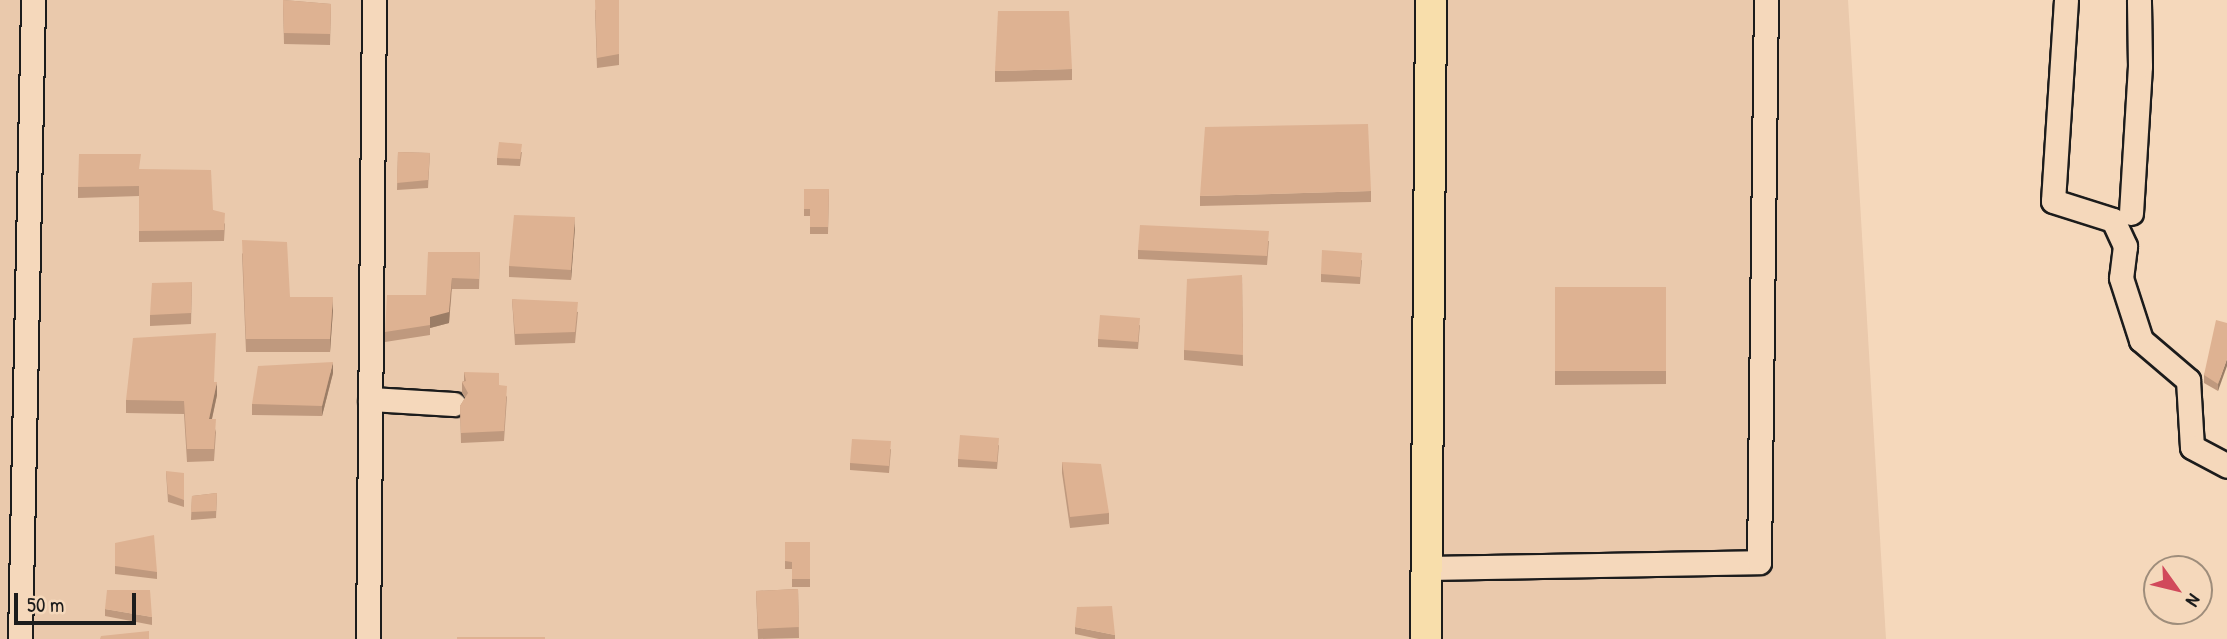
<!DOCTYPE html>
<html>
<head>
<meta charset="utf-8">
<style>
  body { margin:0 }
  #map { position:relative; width:2227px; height:639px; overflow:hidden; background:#f5d8bb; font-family:"Patrick Hand",sans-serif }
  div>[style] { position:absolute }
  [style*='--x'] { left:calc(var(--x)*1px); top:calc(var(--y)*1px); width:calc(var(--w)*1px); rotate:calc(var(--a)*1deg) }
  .built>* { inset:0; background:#eac9ac }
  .roads { filter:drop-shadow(2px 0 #1c1c1c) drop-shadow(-2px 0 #1c1c1c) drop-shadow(0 2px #1c1c1c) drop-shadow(0 -2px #1c1c1c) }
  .minor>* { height:23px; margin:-11.5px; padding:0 11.5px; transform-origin:11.5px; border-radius:11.5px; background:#f5d8bb }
  .major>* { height:30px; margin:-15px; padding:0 15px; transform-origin:15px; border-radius:15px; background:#f8deab }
  .wall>* { inset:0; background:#bf997e }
  .shaded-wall>* { inset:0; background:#9b7d66 }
  .building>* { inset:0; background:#deb292 }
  span { translate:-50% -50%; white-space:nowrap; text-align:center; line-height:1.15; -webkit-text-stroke:5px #f5d8bb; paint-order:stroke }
  .north { position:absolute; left:2143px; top:555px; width:70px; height:70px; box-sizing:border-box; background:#f5d8bb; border:2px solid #9e8d7b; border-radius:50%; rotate:124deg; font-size:19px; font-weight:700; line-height:28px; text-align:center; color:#1c1c1c }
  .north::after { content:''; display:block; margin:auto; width:24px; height:32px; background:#d1495b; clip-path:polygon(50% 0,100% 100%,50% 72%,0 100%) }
  .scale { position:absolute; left:14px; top:593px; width:122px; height:32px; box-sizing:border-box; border:4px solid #1c1c1c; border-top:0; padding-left:9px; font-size:21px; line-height:24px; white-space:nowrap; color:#1c1c1c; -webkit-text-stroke:5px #f5d8bb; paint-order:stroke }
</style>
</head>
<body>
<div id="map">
  <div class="built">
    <div style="clip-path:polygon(0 0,1848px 0,1886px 639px,0 639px)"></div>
  </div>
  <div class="roads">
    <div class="minor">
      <div style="--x:2066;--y:0;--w:201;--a:93.7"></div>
      <div style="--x:2053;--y:201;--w:63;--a:17.6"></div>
      <div style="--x:2113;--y:220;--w:29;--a:65"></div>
      <div style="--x:2125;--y:246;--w:32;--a:97"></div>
      <div style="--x:2121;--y:278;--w:65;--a:72.1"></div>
      <div style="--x:2141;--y:340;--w:62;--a:40.4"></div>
      <div style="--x:2188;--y:380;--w:67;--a:86.6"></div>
      <div style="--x:2192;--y:447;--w:40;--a:28"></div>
      <div style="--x:2131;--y:213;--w:147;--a:-86.5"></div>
      <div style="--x:2140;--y:66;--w:66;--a:-90.9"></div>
      <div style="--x:370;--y:399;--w:84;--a:3.4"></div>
      <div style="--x:1425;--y:568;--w:334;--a:-1"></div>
      <div style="--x:1759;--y:562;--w:562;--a:-89.29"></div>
      <div style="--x:20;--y:639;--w:639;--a:-88.83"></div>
      <div style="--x:368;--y:639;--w:639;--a:-89.46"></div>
    </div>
    <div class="major">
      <div style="--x:1426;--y:639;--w:639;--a:-89.55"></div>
    </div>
  </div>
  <div class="wall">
    <div style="clip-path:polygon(283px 0,331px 4px,330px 45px,284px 44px)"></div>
    <div style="clip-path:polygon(619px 0,619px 65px,597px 68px,595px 10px)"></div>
    <div style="clip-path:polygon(1072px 69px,1072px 80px,995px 82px,995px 71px)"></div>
    <div style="clip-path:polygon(398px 152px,430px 153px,428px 188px,397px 190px)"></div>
    <div style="clip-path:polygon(522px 152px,520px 166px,497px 165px,497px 158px)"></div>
    <div style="clip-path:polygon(140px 169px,213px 210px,225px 224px,224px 241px,139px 242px,139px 196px,78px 198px,78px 187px)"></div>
    <div style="clip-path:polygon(804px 189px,829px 189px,828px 234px,810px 234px,810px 216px,804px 216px)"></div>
    <div style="clip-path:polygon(1371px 191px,1371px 202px,1200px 206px,1200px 196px)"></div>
    <div style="clip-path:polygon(575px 227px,571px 280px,509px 277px,509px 266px)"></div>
    <div style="clip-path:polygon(1269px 241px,1267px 265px,1138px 259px,1138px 250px)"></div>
    <div style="clip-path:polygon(480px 252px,479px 289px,452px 289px,449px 323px,430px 328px,430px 335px,385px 342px,385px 332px,426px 295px)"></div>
    <div style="clip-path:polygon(242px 253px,290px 297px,333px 310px,330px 352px,246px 352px)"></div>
    <div style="clip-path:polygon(1362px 260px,1360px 284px,1321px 282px,1321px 274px)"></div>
    <div style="clip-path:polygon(1242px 275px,1243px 366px,1184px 360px,1184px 350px)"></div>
    <div style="clip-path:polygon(192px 282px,191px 324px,150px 326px,150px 315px)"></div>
    <div style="clip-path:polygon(1555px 287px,1666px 287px,1666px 384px,1555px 385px)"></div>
    <div style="clip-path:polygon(512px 299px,578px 312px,575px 343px,515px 345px)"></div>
    <div style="clip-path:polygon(2227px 323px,2218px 391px,2204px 383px,2204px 375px)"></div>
    <div style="clip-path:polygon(1140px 325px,1138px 349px,1098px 347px,1098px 339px)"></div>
    <div style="clip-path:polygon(464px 372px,499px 385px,507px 397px,504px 441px,461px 443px,460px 406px,465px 398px,462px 393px,462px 382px,464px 381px)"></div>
    <div style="clip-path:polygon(333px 373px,322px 416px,252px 415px,252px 404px)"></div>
    <div style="clip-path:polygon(215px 382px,217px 395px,212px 419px,216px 432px,214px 461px,187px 462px,184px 414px,126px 413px,126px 400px)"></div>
    <div style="clip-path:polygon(999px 445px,997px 469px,958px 467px,958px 459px)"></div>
    <div style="clip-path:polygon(891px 449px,889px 473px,850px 470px,850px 463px)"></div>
    <div style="clip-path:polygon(1062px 462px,1109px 513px,1109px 524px,1070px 528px,1062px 473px)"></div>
    <div style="clip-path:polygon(166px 471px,184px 500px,184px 507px,168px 502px)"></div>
    <div style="clip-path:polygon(217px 493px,216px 518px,191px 520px,192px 496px)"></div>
    <div style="clip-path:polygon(785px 542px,810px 542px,810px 587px,792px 587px,792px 569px,785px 569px)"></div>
    <div style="clip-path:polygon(115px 543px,157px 572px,157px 579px,115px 574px)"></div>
    <div style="clip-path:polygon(798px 589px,799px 638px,758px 639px,756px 591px)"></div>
    <div style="clip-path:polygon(105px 609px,152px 617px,152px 625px,105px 616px)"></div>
    <div style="clip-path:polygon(1075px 627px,1115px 635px,1115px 639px,1099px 639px,1075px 634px)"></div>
  </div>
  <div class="shaded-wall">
    <div style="clip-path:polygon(575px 217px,575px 227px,571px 280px,571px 270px)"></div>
    <div style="clip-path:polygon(452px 278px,449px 323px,430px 328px,430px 335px,430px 317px)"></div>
    <div style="clip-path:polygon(333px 297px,333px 310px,330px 352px,330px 339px)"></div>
    <div style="clip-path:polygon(2227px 359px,2227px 366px,2218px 391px,2218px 384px)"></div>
    <div style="clip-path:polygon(333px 362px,333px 373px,322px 416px,322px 406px)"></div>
    <div style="clip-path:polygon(217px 382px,217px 395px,209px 432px,209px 419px)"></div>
  </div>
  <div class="building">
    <div style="clip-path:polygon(283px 0,331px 4px,330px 34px,284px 33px)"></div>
    <div style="clip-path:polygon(595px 0,619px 0,619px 54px,597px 58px)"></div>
    <div style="clip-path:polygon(998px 11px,1069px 11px,1072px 69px,995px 71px)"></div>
    <div style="clip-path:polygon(1368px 124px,1371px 191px,1200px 196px,1205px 127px)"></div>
    <div style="clip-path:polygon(499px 142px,522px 144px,520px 159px,497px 158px)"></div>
    <div style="clip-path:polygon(398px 152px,430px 153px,428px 180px,397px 183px)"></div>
    <div style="clip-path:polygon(79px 154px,141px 154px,139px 169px,211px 170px,213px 210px,225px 213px,224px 230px,139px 231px,139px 186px,78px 187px)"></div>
    <div style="clip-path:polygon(804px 189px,829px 189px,828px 227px,810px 227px,810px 209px,804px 209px)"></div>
    <div style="clip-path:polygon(514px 215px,575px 217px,571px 270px,509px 266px)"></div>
    <div style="clip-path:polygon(1140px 225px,1269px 231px,1267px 256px,1138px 250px)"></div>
    <div style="clip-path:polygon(242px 240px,287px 242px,290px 297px,333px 297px,330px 339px,246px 339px)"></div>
    <div style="clip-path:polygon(1322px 250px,1362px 253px,1360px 277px,1321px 274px)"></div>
    <div style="clip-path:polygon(428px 252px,480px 252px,479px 279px,452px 278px,449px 312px,430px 317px,430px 325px,385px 332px,387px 295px,426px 295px)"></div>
    <div style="clip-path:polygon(1242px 275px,1243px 355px,1184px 350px,1187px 279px)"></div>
    <div style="clip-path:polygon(192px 282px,191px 313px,150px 315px,152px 283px)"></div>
    <div style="clip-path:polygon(1555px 287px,1666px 287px,1666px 371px,1555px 371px)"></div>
    <div style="clip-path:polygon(512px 299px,578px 302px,575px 332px,515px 334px)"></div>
    <div style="clip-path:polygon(1100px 315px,1140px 318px,1138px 342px,1098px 339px)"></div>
    <div style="clip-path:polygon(2216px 320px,2227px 323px,2227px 359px,2218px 384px,2204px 375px)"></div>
    <div style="clip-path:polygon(216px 333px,214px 382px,217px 382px,209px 419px,216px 419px,214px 449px,187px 449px,184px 401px,126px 400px,133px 338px)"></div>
    <div style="clip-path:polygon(333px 362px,322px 406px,252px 404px,258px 366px)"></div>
    <div style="clip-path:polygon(464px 372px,499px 373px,499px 385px,507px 386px,504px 431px,461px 433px,460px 406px,468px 393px,462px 382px,466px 381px)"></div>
    <div style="clip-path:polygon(960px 435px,999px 438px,997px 462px,958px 459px)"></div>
    <div style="clip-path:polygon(852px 439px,891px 441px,889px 466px,850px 463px)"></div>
    <div style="clip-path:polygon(1062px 462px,1101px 464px,1109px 513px,1070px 517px)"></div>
    <div style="clip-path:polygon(166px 471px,184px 473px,184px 500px,168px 494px)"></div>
    <div style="clip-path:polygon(217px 493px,216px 511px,191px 512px,192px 496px)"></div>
    <div style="clip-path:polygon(154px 535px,157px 572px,115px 566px,115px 543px)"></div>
    <div style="clip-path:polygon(785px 542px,810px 542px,810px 579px,792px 579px,792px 562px,785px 561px)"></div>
    <div style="clip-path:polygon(798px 589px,799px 627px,758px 629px,756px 591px)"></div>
    <div style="clip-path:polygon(107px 590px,150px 590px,152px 617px,105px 609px)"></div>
    <div style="clip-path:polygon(1112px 606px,1115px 635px,1075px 627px,1077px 607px)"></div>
    <div style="clip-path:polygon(149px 631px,149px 639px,100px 639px,101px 636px)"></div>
    <div style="clip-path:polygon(457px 637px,545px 637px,545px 639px,457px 639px)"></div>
  </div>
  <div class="north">N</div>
  <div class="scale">50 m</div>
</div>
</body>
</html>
